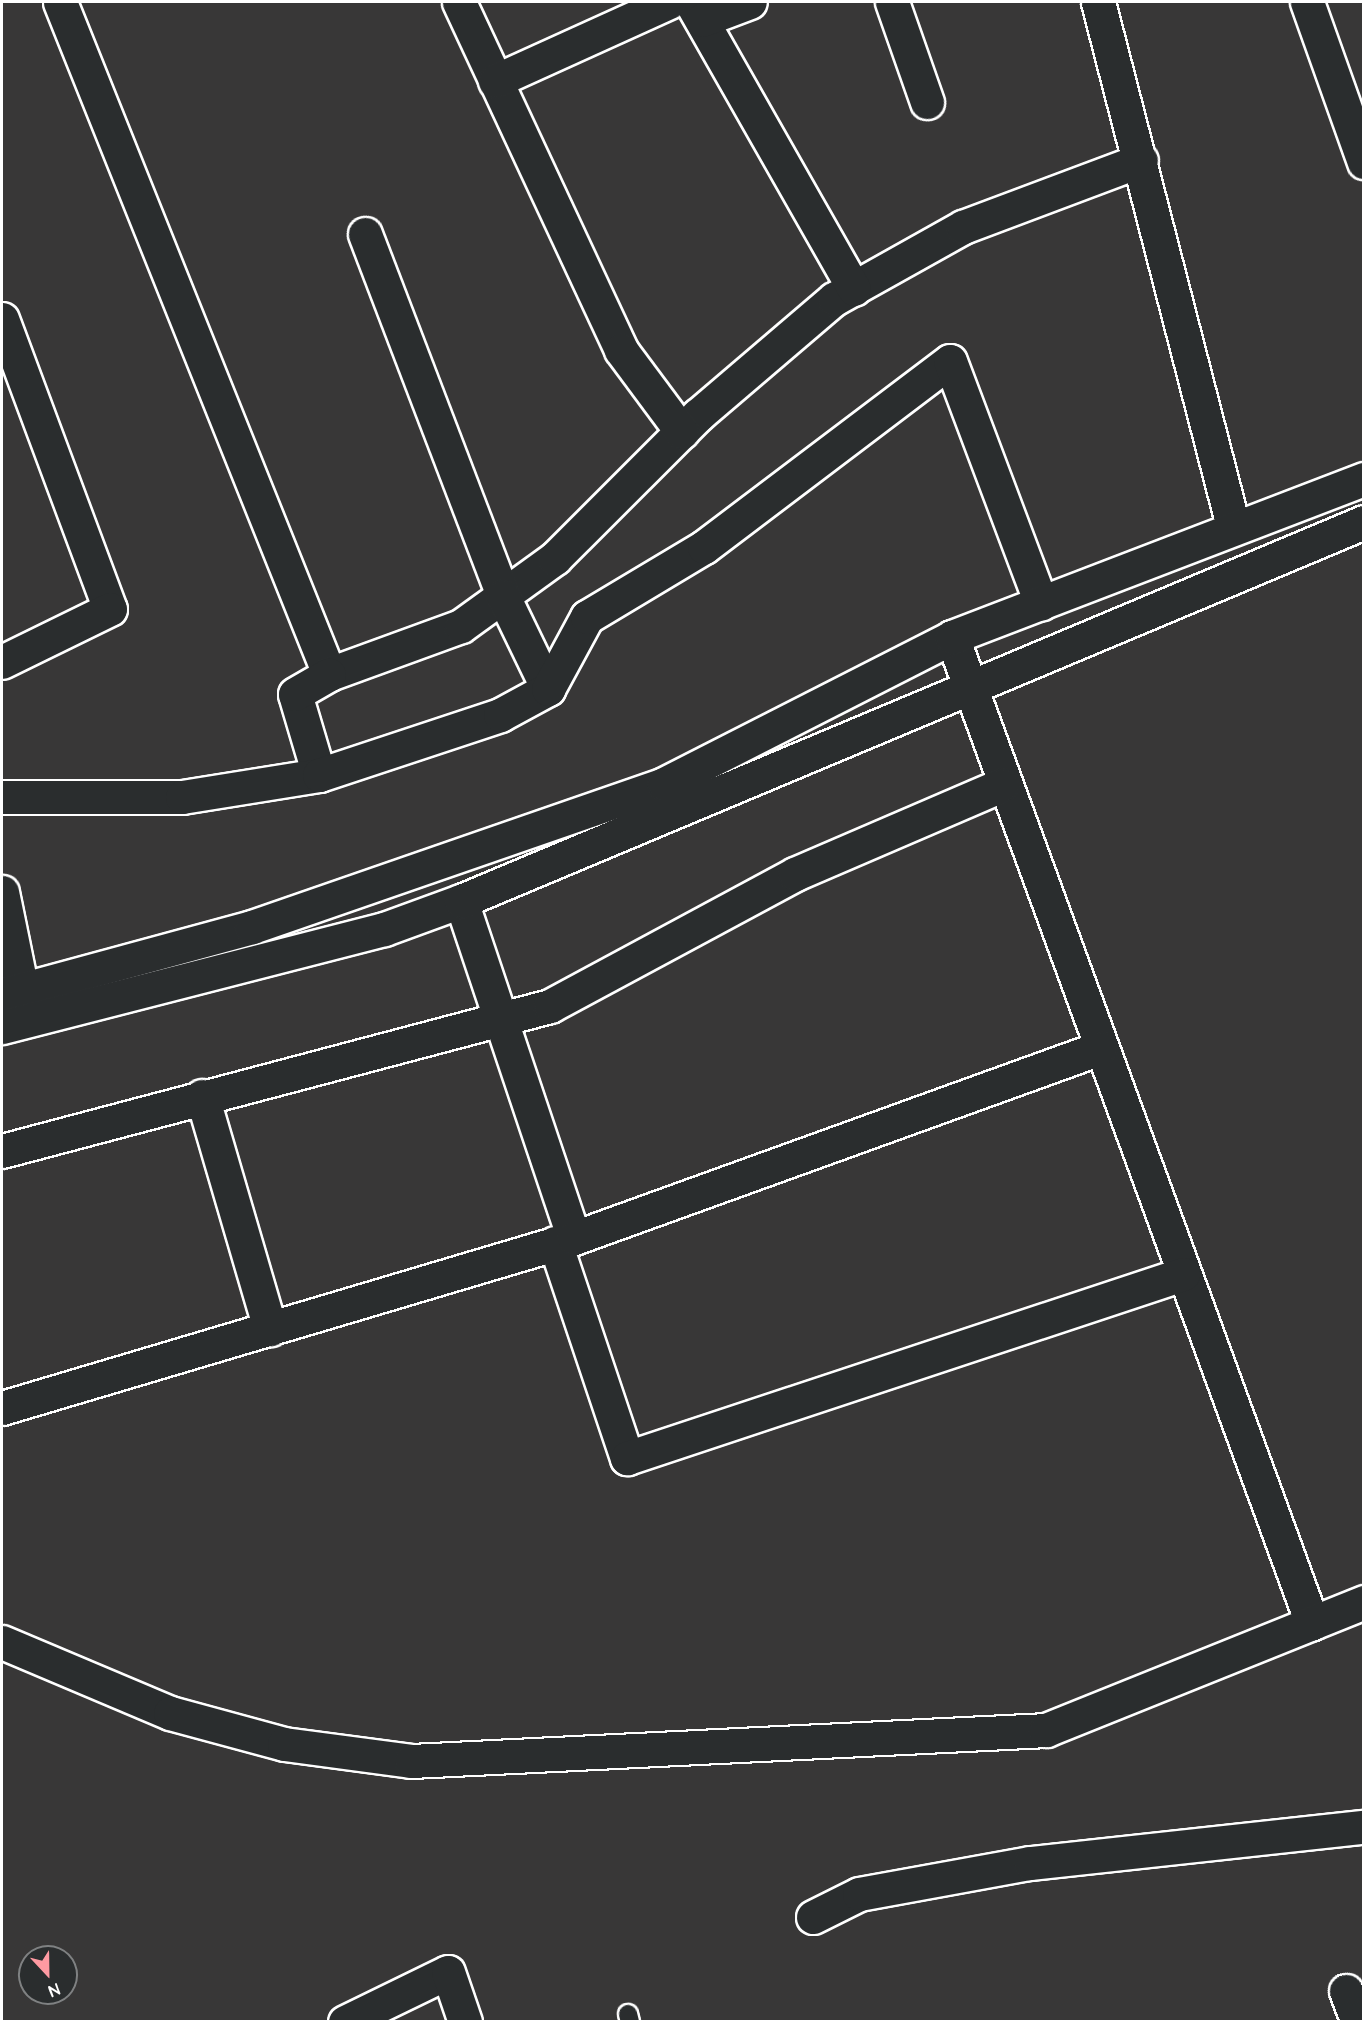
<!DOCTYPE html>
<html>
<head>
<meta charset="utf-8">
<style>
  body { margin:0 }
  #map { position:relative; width:1365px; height:2023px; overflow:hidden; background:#383737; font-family:"Architects Daughter",sans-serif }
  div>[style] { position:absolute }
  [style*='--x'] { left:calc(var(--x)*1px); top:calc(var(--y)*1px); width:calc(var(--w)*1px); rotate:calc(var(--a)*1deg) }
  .roads { filter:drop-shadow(2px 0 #fff) drop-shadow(-2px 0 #fff) drop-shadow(0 2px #fff) drop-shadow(0 -2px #fff) }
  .lane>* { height:18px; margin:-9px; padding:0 9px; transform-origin:9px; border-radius:9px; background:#2a2d2e }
  .street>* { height:33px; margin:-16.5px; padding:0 16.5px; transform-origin:16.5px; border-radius:16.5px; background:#2a2d2e }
  .secondary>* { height:33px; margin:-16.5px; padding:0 16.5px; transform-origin:16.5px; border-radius:16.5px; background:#2a2d2e }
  span { translate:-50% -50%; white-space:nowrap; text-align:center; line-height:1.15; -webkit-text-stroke:5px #2a2d2e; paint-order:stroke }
  .frame { position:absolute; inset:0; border:3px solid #fff; pointer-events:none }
  .north { position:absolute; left:18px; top:1945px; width:60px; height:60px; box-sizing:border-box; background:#2a2d2e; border:2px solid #7f8182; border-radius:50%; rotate:158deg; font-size:16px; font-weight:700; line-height:24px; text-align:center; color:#fff }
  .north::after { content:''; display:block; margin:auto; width:21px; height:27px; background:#ff9aa2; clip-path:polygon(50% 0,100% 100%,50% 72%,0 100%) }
</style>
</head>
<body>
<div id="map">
  <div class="roads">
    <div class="lane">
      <div style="--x:628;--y:2014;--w:8;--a:76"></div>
    </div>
    <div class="street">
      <div style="--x:60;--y:2;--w:724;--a:68.18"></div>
      <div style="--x:329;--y:674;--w:140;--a:-20"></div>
      <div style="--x:461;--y:626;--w:116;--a:-35.9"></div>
      <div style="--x:555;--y:558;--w:202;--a:-45"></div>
      <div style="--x:698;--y:415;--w:179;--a:-40.5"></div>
      <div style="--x:834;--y:299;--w:148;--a:-29.2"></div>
      <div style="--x:963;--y:227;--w:190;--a:-20.6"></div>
      <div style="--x:459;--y:2;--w:384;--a:65"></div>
      <div style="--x:621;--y:350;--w:102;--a:53.4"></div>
      <div style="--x:691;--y:2;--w:330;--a:60.4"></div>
      <div style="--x:892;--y:2;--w:106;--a:70.7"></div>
      <div style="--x:1098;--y:2;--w:541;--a:75.55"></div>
      <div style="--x:1307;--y:2;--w:170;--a:70.4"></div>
      <div style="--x:702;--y:20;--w:51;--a:-20.6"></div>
      <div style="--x:495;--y:81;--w:191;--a:-24.4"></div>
      <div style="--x:365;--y:234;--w:387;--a:69.1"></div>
      <div style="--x:503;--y:596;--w:103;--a:64.2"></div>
      <div style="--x:2;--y:319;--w:309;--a:69.6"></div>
      <div style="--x:110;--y:609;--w:120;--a:153.9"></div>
      <div style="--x:952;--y:637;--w:1050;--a:69.94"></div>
      <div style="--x:319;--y:775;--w:84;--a:-106.5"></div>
      <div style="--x:295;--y:694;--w:39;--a:-30"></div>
      <div style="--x:2;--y:797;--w:180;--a:0"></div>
      <div style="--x:182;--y:797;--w:139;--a:-9.1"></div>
      <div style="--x:319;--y:775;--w:191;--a:-18.3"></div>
      <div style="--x:500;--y:715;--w:55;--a:-28.4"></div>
      <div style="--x:548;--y:689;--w:82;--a:-61.6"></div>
      <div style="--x:587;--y:617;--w:136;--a:-30.9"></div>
      <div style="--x:704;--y:547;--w:308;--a:-37.1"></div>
      <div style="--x:950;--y:361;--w:259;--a:69.4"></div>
      <div style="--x:2;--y:892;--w:100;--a:78.5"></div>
      <div style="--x:461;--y:901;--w:355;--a:71.5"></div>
      <div style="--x:202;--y:1096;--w:243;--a:73.7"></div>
      <div style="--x:2;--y:1151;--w:567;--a:-14.82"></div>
      <div style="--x:550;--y:1006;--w:278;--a:-28.3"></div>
      <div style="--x:795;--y:874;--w:225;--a:-23.3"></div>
      <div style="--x:555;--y:1243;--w:227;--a:71.5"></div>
      <div style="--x:627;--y:1458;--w:586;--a:-18.31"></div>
      <div style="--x:2;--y:1408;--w:597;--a:-16.55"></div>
      <div style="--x:574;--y:1238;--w:559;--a:-19.86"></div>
      <div style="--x:2;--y:1642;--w:182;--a:22.9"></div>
      <div style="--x:170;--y:1713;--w:118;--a:15.2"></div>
      <div style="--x:284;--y:1744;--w:128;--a:7.6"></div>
      <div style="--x:411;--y:1761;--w:636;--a:-2.79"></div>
      <div style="--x:1046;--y:1730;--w:343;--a:-21.9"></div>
      <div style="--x:813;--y:1917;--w:51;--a:-26.6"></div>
      <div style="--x:859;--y:1894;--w:174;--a:-10.3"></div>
      <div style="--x:1030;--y:1863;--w:336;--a:-6.2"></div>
      <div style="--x:1346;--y:1991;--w:33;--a:69"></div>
      <div style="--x:345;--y:2022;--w:114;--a:-25.9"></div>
      <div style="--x:448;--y:1972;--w:53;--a:71.2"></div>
    </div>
    <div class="secondary">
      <div style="--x:2;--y:995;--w:259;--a:-15.2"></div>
      <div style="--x:252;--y:927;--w:436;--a:-19.1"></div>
      <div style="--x:664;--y:784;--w:323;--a:-27"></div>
      <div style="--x:952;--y:637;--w:441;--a:-21"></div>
      <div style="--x:2;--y:1027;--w:394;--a:-14.4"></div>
      <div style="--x:384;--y:929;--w:82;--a:-20"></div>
      <div style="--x:461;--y:901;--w:979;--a:-22.77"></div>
    </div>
  </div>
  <div class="frame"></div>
  <div class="north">N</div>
</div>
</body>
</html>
